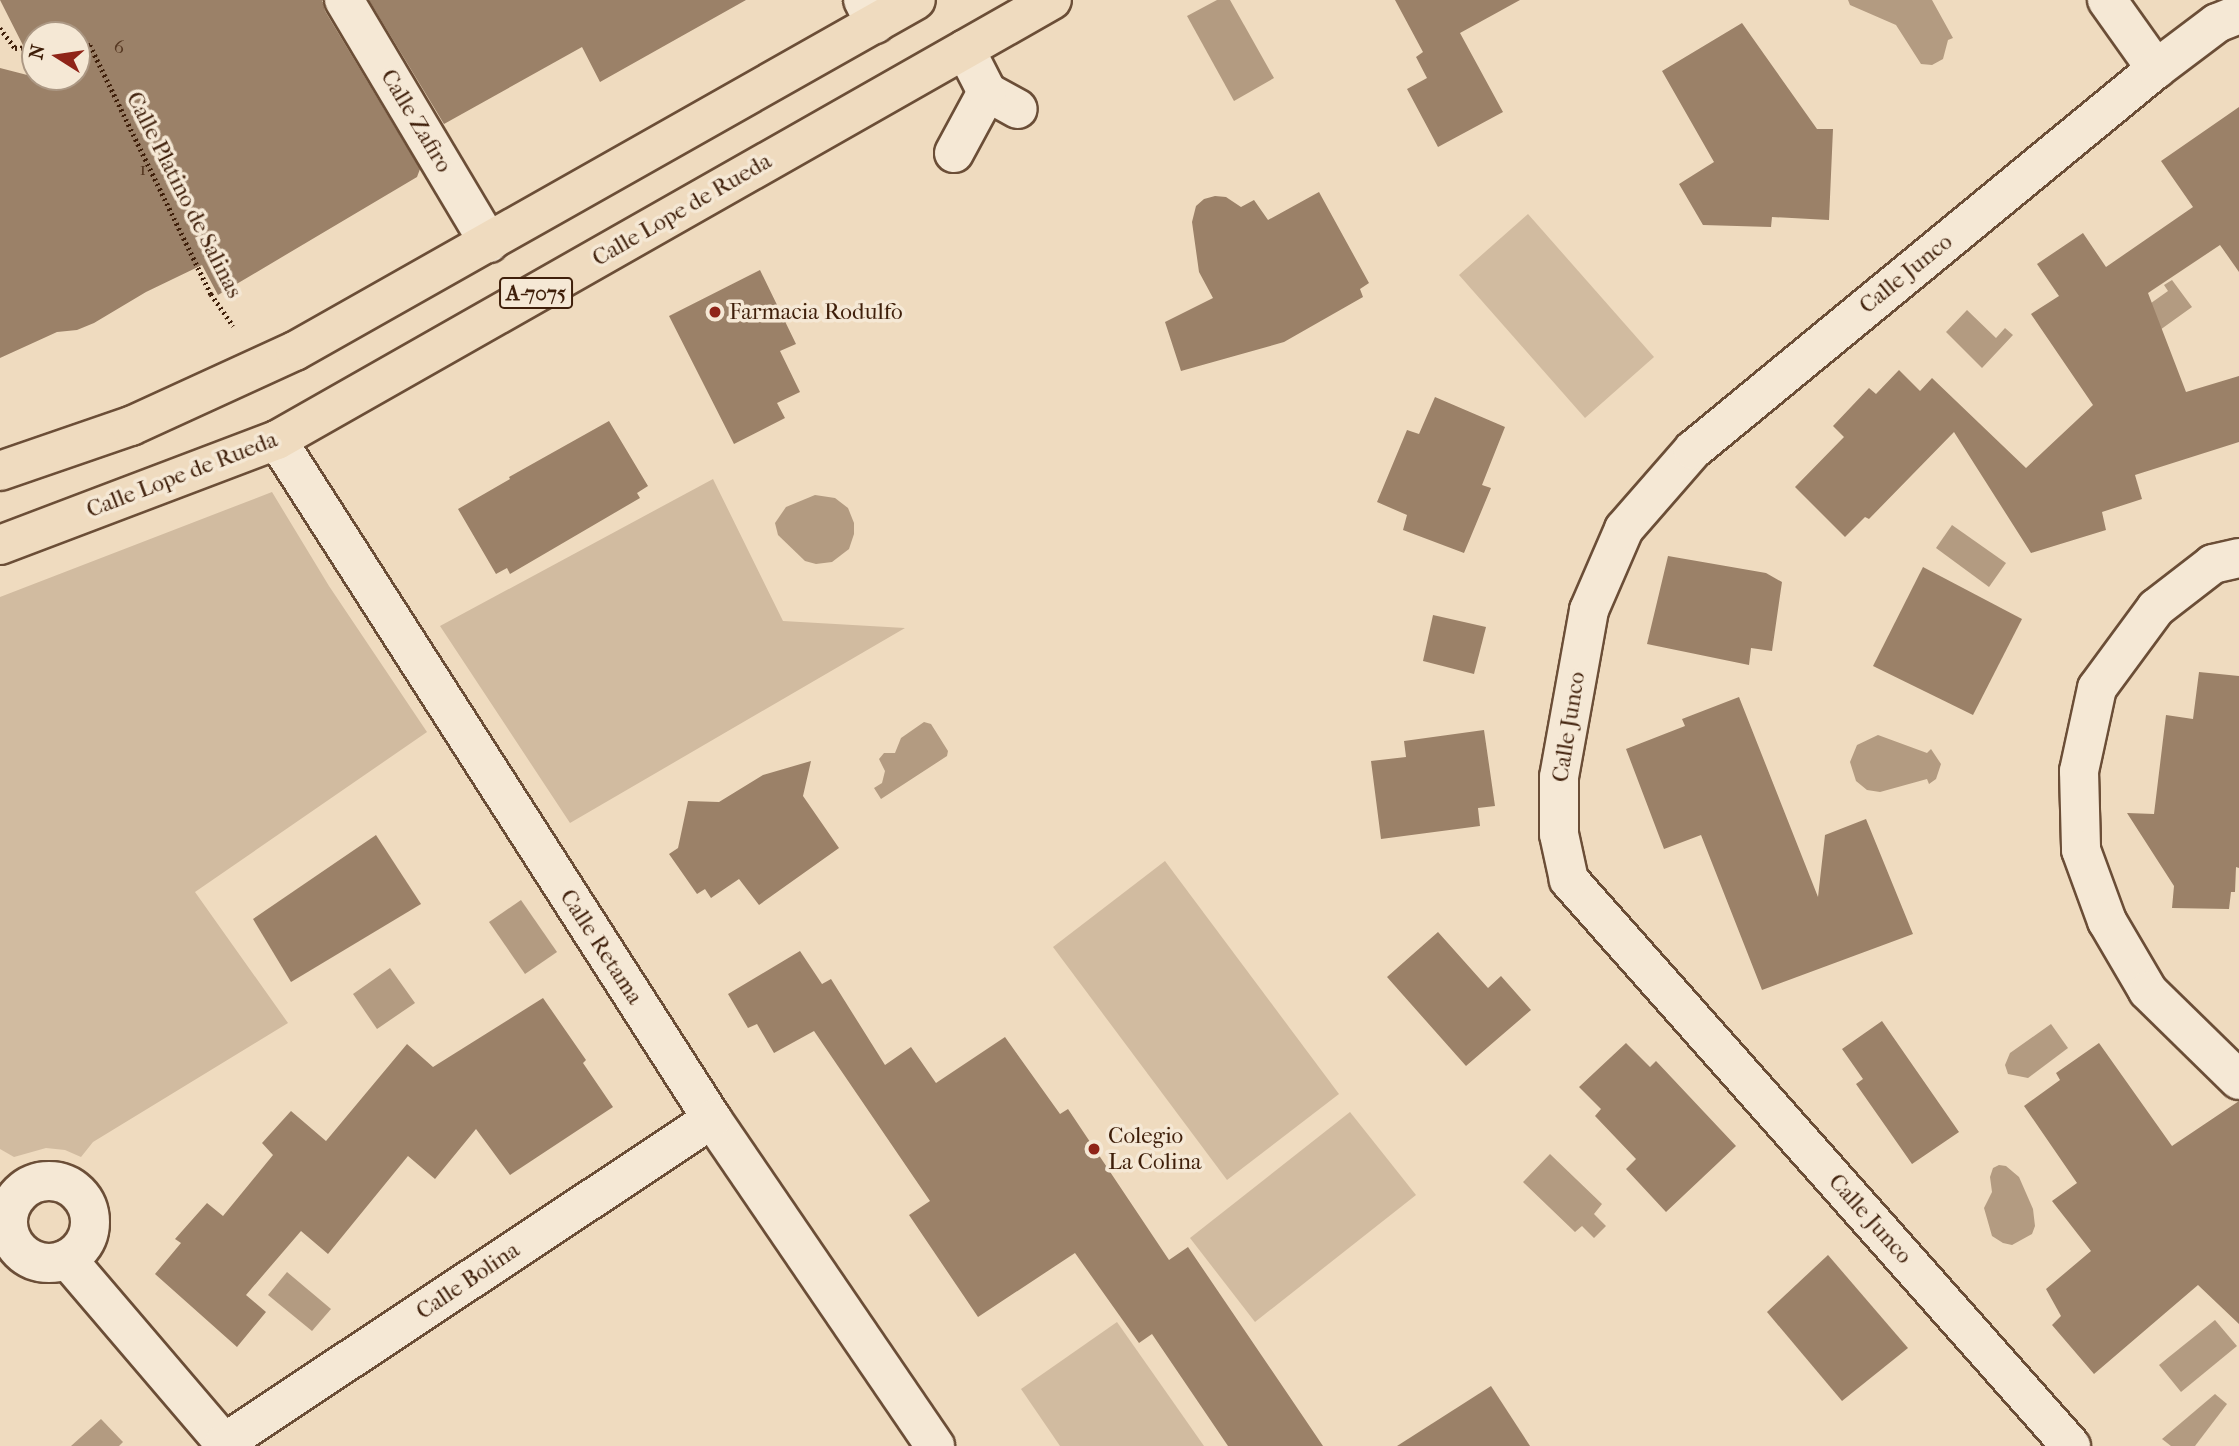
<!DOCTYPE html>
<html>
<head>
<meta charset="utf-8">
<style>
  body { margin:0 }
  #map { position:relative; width:2239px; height:1446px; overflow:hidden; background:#efdbbf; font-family:"IM FELL French Canon",serif }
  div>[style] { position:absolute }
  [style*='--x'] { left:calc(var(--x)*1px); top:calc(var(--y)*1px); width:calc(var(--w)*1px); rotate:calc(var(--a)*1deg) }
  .green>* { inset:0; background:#d1bba0 }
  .water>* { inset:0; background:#b39b81 }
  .building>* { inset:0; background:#9b8168 }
  .path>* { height:4.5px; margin-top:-2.25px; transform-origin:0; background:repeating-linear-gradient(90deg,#3f1f0a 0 2px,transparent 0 5.5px) }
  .roads { filter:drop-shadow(2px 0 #6b4e37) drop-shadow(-2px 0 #6b4e37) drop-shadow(0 2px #6b4e37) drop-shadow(0 -2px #6b4e37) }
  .minor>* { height:38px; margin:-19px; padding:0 19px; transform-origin:19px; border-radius:19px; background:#f5e8d5 }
  .minor>.ring { margin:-19px; padding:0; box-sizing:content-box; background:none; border:38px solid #f5e8d5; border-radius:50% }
  .major>* { height:38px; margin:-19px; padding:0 19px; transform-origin:19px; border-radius:19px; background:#efdbbf }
  .dots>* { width:19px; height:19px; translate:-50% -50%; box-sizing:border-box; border:4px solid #f5e8d5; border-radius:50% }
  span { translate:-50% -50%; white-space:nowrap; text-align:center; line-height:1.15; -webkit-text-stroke:7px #f5e8d5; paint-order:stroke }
  .number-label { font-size:19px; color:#563822 }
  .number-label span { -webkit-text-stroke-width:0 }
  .shield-label span { padding:2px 5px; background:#f5e8d5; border:2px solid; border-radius:5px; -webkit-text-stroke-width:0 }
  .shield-label { font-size:21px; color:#3f1f0a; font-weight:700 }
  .street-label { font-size:23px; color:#3f1f0a }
  .poi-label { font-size:23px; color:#3f1f0a }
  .left { translate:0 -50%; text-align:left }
  .north { position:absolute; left:21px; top:21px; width:70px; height:70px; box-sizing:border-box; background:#f5e8d5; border:2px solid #ac9884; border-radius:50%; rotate:282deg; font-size:19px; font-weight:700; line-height:28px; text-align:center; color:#3f1f0a }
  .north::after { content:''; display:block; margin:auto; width:24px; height:32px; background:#8f2418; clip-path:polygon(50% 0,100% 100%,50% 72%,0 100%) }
</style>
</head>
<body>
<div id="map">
  <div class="green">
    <div style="clip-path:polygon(1528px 214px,1654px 357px,1585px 418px,1459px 275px)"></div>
    <div style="clip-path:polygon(713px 479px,783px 621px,905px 628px,570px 823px,440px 626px)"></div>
    <div style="clip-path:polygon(272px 492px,329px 586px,427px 732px,195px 892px,288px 1023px,93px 1142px,81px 1157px,65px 1150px,46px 1148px,14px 1157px,0 1149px,0 597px)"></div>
    <div style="clip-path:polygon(1165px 861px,1339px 1094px,1227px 1180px,1053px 947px)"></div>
    <div style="clip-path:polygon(1350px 1112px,1416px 1195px,1255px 1322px,1190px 1238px)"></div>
    <div style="clip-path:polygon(1117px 1322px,1204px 1446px,1060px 1446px,1021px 1389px)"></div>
  </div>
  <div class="water">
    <div style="clip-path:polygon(1217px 0,1230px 0,1274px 78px,1234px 101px,1187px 16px)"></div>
    <div style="clip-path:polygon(1848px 0,1932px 0,1953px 38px,1948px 40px,1943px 59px,1932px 65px,1921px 64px,1896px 25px,1850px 5px)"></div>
    <div style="clip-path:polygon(2172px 280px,2192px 307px,2146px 340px,2130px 318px,2168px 291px,2164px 285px)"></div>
    <div style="clip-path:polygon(1967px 310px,1996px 338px,2005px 328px,2013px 335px,1982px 368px,1946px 332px)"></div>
    <div style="clip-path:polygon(815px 495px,835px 498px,848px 508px,854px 523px,854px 534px,849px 549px,832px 562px,816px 564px,805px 561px,778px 535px,775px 523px,786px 507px)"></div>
    <div style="clip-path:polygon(1952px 525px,2006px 563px,1989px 587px,1936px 548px)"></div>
    <div style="clip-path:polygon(924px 722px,931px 724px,948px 751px,947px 756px,881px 799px,874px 788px,882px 783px,885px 771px,879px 759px,884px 753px,895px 753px,901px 738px)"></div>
    <div style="clip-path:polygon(1878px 735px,1927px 753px,1931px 749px,1941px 764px,1936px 779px,1929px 784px,1927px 779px,1880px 792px,1867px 790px,1856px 781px,1850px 762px,1857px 745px)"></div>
    <div style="clip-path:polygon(521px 900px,557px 952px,525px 974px,489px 922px)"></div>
    <div style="clip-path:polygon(390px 968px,415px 1003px,377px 1029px,353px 994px)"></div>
    <div style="clip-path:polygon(2051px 1024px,2068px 1048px,2028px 1078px,2008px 1074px,2005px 1065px,2010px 1053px)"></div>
    <div style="clip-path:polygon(1550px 1154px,1602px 1204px,1594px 1214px,1606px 1226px,1594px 1238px,1582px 1226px,1575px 1232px,1523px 1182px)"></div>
    <div style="clip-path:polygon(1999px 1165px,2006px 1166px,2019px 1177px,2033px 1209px,2035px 1226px,2032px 1234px,2012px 1245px,2003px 1243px,1992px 1236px,1984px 1208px,1992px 1192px,1990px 1177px,1993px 1168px)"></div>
    <div style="clip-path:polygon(287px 1272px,331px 1309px,312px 1331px,268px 1295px)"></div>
    <div style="clip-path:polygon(2215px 1320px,2237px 1346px,2181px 1392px,2159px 1365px)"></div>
    <div style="clip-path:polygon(2215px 1394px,2227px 1404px,2195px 1446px,2171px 1446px,2162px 1439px)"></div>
    <div style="clip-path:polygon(101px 1419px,123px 1442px,119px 1446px,71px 1446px)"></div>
  </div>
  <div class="building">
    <div style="clip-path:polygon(0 0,322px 0,325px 11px,420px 169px,417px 177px,218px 295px,202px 265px,146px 292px,94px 323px,77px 330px,57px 332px,0 358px,0 68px,35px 77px,77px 77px,77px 35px,35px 35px,35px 69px)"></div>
    <div style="clip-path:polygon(369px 0,746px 0,600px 82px,582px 47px,444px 124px)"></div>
    <div style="clip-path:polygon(1395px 0,1520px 0,1460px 33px,1503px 112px,1438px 147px,1407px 89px,1427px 78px,1416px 57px,1423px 52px)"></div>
    <div style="clip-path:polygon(1742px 23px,1817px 129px,1833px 129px,1829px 220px,1772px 217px,1771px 227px,1703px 225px,1679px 184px,1714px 162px,1662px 71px)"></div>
    <div style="clip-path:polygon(2239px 107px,2239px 272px,2220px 245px,2148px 293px,2186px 392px,2239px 376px,2239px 442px,2135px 475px,2142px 499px,2102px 512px,2106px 530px,2031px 553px,1954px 432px,1869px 519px,1865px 517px,1845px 537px,1795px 487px,1844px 437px,1833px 426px,1869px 388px,1876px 394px,1899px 370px,1920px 391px,1932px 378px,2026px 468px,2093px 405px,2031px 314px,2059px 296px,2037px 264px,2083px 233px,2106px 267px,2193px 207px,2161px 161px)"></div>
    <div style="clip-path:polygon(1319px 192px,1369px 283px,1360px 289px,1363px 297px,1284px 342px,1181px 371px,1165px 322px,1213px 298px,1199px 272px,1192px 222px,1196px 206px,1204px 199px,1215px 196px,1226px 197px,1241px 207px,1254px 200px,1268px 220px)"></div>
    <div style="clip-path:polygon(760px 270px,796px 344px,780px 351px,800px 392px,777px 403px,785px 418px,734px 444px,669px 316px)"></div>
    <div style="clip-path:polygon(1435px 397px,1505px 427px,1482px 485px,1491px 488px,1464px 553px,1403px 530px,1407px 515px,1377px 502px,1407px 430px,1419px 434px)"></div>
    <div style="clip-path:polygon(609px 421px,648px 486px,637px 493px,640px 498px,510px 574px,507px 568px,496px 574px,458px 509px,510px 479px,509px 477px)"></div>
    <div style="clip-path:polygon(1668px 556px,1766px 573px,1782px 582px,1772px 651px,1751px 648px,1749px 665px,1647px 644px)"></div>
    <div style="clip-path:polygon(1923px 567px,2022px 619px,1973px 715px,1873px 666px)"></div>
    <div style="clip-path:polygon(1433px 615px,1486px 627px,1474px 674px,1423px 661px)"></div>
    <div style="clip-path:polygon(2199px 672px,2239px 676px,2239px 868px,2236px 867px,2235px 892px,2231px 892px,2229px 909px,2172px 908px,2174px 886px,2127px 813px,2154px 814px,2166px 715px,2193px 719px)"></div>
    <div style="clip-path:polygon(1739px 697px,1818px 897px,1825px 835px,1866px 819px,1913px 934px,1762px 990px,1701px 835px,1664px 849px,1626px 749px,1685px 726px,1682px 719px)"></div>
    <div style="clip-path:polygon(1484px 730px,1495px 806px,1478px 808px,1480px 826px,1381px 839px,1371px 761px,1406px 757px,1404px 741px)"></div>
    <div style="clip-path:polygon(811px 761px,803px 796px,839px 848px,759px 905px,739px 879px,711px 898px,705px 889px,697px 894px,669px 854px,678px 848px,688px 801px,719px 802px,763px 775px)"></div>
    <div style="clip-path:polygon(376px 835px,421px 904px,291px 982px,253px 919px)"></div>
    <div style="clip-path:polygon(1438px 932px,1488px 988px,1501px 976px,1531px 1010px,1466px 1066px,1387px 977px)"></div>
    <div style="clip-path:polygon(800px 951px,822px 984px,831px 979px,885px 1065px,911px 1047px,936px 1083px,1005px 1037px,1060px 1114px,1068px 1109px,1169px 1260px,1188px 1247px,1323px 1446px,1228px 1446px,1152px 1334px,1139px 1343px,1075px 1253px,978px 1317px,909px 1215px,930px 1201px,814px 1031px,774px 1053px,757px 1024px,748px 1028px,728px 994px)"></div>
    <div style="clip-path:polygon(543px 998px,586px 1060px,583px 1063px,613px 1107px,510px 1175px,476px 1129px,435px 1179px,408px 1156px,328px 1254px,301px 1231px,246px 1295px,266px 1312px,237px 1347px,155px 1274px,181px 1243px,175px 1239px,207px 1203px,223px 1216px,273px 1155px,262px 1143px,291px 1111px,326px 1141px,407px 1044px,433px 1067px)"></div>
    <div style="clip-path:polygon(1882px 1021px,1959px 1132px,1912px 1164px,1856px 1084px,1863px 1079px,1842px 1049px)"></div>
    <div style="clip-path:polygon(1626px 1043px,1650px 1067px,1656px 1061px,1736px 1146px,1666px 1212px,1626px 1169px,1636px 1159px,1595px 1116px,1601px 1109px,1579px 1087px)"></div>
    <div style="clip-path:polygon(2099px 1043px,2172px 1146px,2239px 1101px,2239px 1324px,2198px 1285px,2094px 1374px,2052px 1325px,2061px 1316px,2046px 1289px,2091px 1251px,2052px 1201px,2077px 1183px,2024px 1106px,2060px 1080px,2056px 1073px)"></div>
    <div style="clip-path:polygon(1828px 1255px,1908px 1348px,1842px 1401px,1767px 1312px)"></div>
    <div style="clip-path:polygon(1491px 1386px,1530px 1446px,1397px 1446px)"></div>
  </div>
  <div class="path">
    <div style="--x:0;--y:28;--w:25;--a:53"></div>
    <div style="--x:15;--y:48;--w:20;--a:-3"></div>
    <div style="--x:77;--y:46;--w:13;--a:-4"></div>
    <div style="--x:90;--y:45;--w:277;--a:64.1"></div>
    <div style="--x:211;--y:294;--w:39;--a:55"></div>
  </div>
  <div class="roads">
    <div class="minor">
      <div style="--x:344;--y:0;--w:283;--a:59.2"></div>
      <div style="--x:863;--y:0;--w:27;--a:63"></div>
      <div style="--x:2107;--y:0;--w:85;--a:54.6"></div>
      <div style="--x:987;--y:92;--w:35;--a:29"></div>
      <div style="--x:954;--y:153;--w:69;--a:-61.6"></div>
      <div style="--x:987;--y:92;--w:48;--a:-117.1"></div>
      <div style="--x:277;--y:440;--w:806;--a:57.35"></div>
      <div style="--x:712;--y:1119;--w:396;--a:55.7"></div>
      <div style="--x:2239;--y:558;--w:27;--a:167"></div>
      <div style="--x:2213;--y:564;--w:72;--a:142.3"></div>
      <div style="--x:2156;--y:608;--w:99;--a:126.4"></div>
      <div style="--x:2097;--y:688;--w:85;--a:102.2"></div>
      <div style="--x:2079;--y:771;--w:79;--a:88.5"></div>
      <div style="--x:2081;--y:850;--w:76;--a:69.9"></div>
      <div style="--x:2107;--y:921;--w:81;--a:59.6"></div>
      <div style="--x:2148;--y:991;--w:127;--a:44.4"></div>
      <div class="ring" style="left:8px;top:1181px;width:44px;height:44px"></div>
      <div style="--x:67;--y:1259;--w:242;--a:49.5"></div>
      <div style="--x:227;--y:1446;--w:4;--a:-135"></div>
      <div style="--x:224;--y:1443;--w:586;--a:-33.58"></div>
      <div style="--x:2071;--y:1446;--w:757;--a:-131.57"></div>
      <div style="--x:1569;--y:880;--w:47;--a:-102.3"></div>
      <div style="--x:1559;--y:834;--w:57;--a:-90"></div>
      <div style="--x:1559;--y:777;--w:170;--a:-79.8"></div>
      <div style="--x:1589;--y:610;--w:88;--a:-66.6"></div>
      <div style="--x:1624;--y:529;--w:105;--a:-48.9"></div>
      <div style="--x:1693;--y:450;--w:600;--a:-39.45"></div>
      <div style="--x:2156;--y:69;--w:76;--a:-37"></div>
      <div style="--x:2217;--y:23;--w:24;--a:-22"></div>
    </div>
    <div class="major">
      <div style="--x:0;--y:471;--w:139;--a:-19"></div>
      <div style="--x:131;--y:426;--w:180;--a:-24.6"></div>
      <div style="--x:295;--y:351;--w:713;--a:-29.48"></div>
      <div style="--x:0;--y:545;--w:296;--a:-20.8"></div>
      <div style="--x:277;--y:440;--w:891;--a:-29.59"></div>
    </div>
  </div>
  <div class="dots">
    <div style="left:715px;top:312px;background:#8f2418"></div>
    <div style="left:1094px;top:1149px;background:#8f2418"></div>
  </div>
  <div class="number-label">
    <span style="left:119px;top:48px">6</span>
    <span style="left:143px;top:170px">1</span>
  </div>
  <div class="shield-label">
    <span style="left:536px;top:293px">A-7075</span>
  </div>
  <div class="street-label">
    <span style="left:416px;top:121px;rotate:59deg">Calle Zafiro</span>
    <span style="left:184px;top:195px;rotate:63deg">Calle Platino de Salinas</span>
    <span style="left:682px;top:210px;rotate:-30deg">Calle Lope de Rueda</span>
    <span style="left:1906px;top:274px;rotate:-39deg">Calle Junco</span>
    <span style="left:182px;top:475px;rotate:-21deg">Calle Lope de Rueda</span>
    <span style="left:1569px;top:727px;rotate:-81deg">Calle Junco</span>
    <span style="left:601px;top:947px;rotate:57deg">Calle Retama</span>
    <span style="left:1870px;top:1219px;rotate:48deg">Calle Junco</span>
    <span style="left:468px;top:1281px;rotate:-34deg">Calle Bolina</span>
  </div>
  <div class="poi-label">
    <span class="left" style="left:729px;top:312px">Farmacia Rodulfo</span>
    <span class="left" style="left:1108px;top:1149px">Colegio<br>La Colina</span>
  </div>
  <div class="north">N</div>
</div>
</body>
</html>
